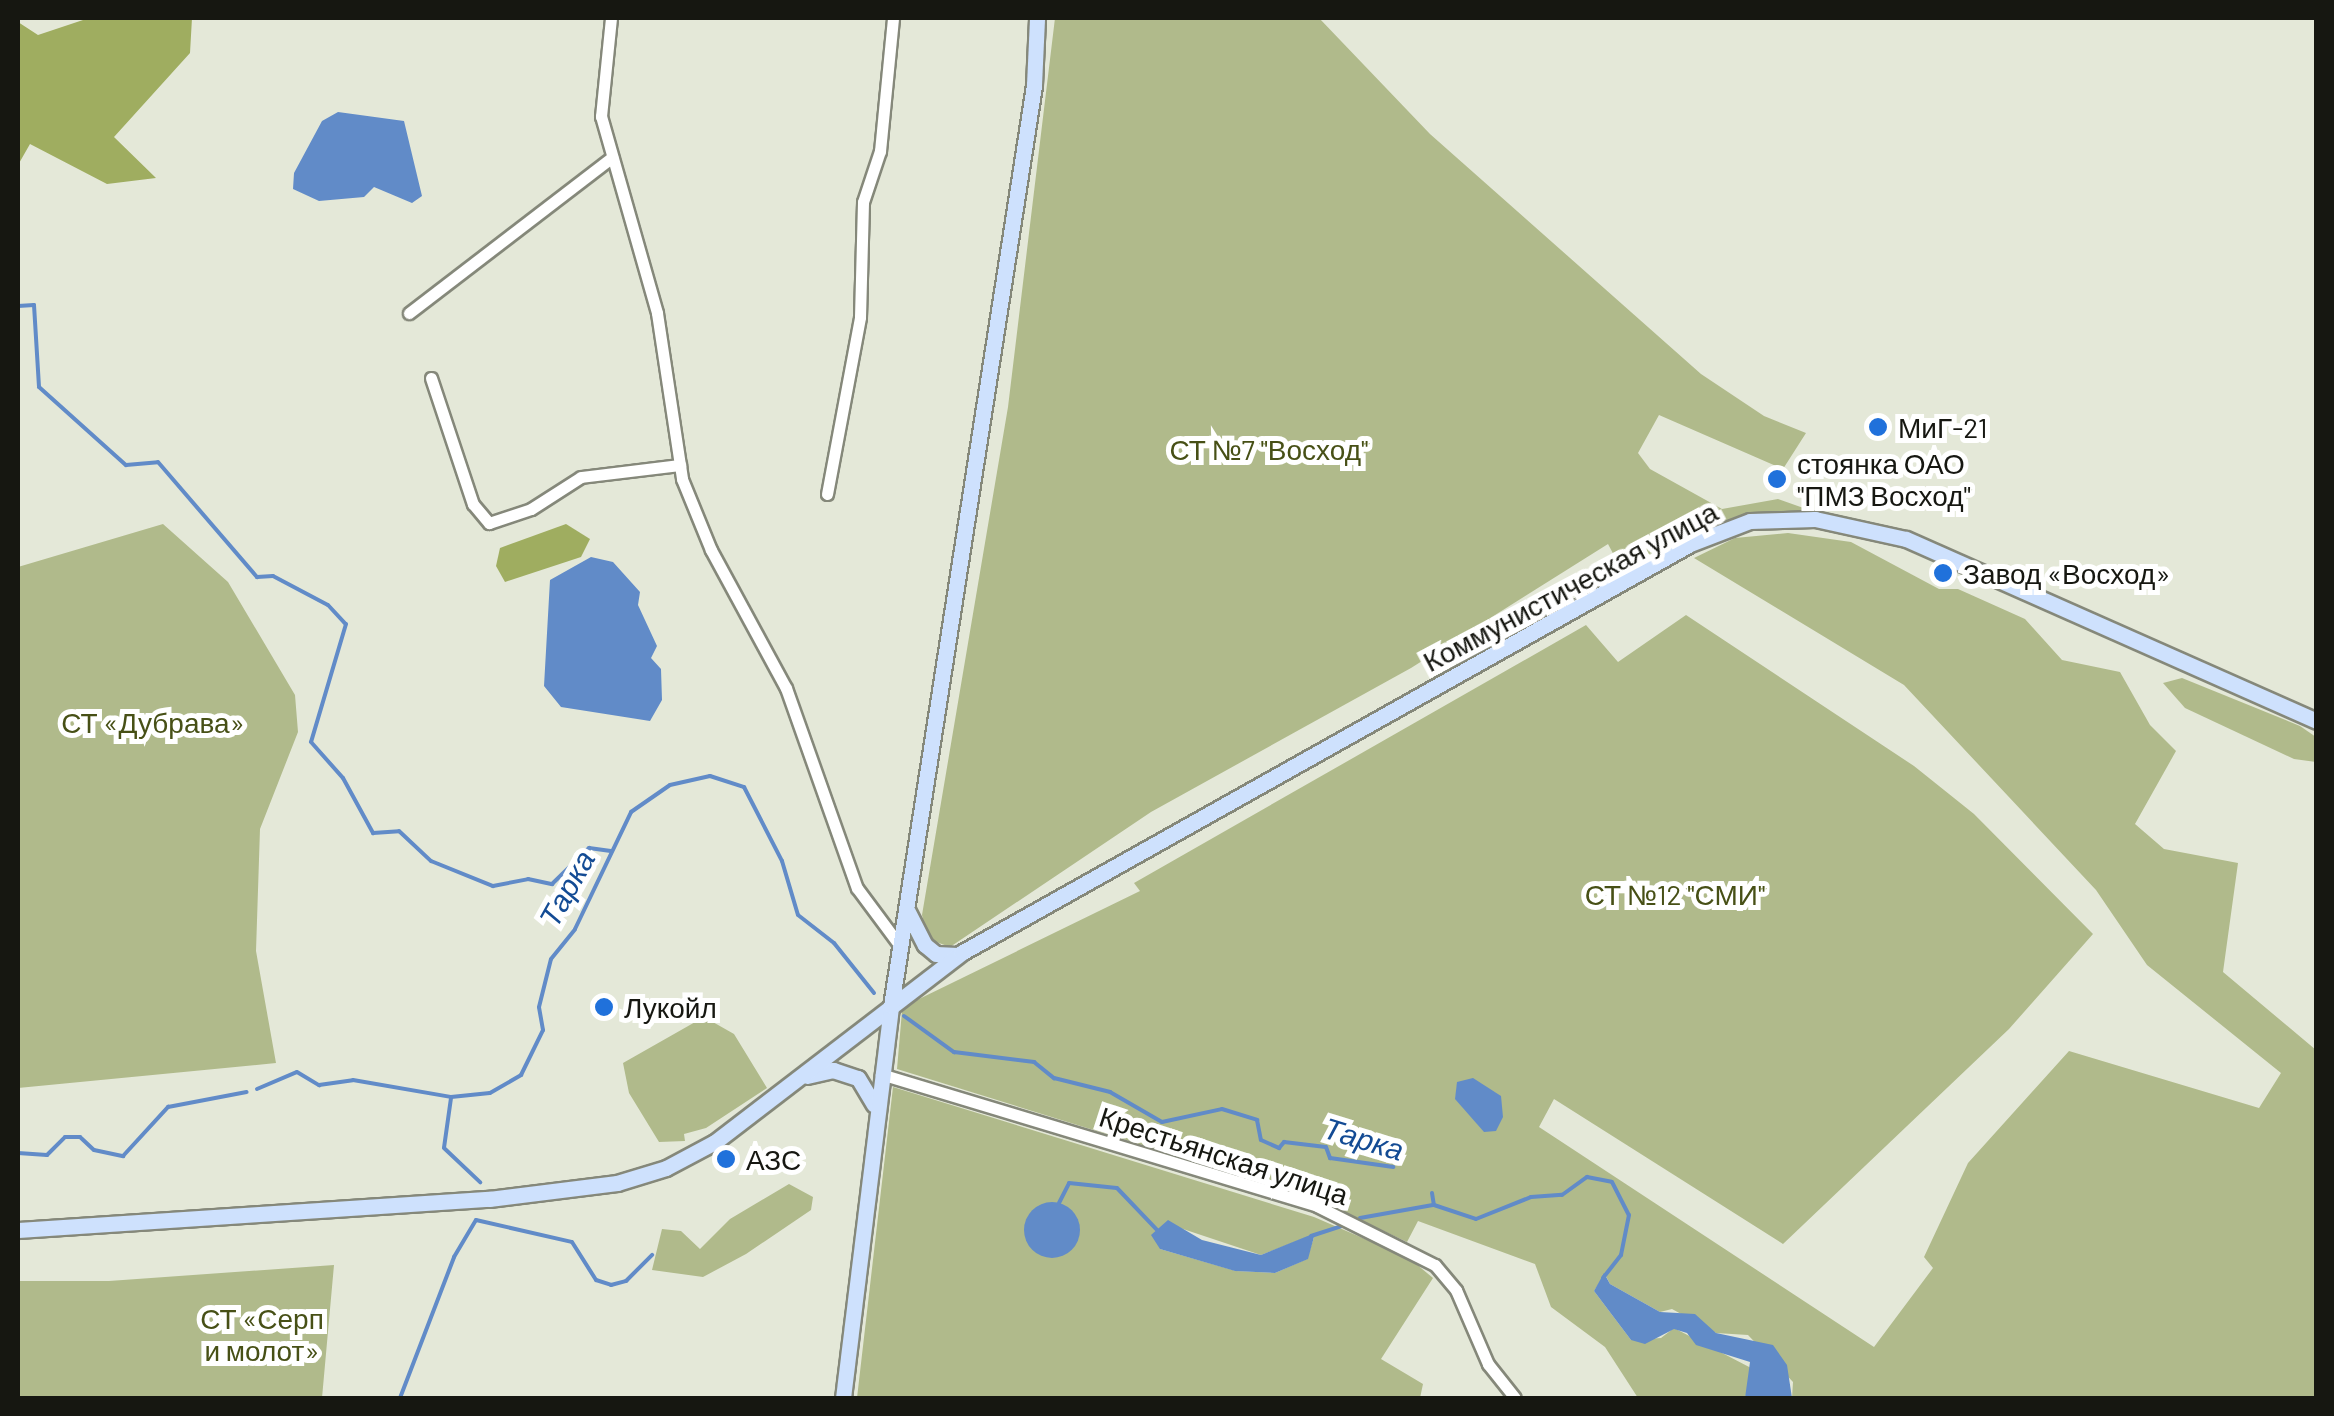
<!DOCTYPE html>
<html>
<head>
<meta charset="utf-8">
<style>
  body { margin:0 }
  #map { position:relative; width:2334px; height:1416px; overflow:hidden; background:#e4e8d8; font-family:Barlow,sans-serif }
  div>[style] { position:absolute }
  [style*='--x'] { left:calc(var(--x)*1px); top:calc(var(--y)*1px); width:calc(var(--w)*1px); rotate:calc(var(--a)*1deg) }
  .green>* { inset:0; background:#b0ba8b }
  .forest>* { inset:0; background:#9fad60 }
  .water>* { inset:0; background:#618bc8 }
  .round { border-radius:50% }
  .stream>* { height:4px; margin:-2px; padding:0 2px; transform-origin:2px; border-radius:2px; background:#618bc8 }
  .roads { filter:drop-shadow(2px 0 #85887a) drop-shadow(-2px 0 #85887a) drop-shadow(0 2px #85887a) drop-shadow(0 -2px #85887a) }
  .minor>* { height:11px; margin:-5.5px; padding:0 5.5px; transform-origin:5.5px; border-radius:5.5px; background:#fff }
  .major>* { height:15px; margin:-7.5px; padding:0 7.5px; transform-origin:7.5px; border-radius:7.5px; background:#cee1fd }
  .dots>* { width:28px; height:28px; translate:-50% -50%; box-sizing:border-box; border:5px solid #fff; border-radius:50% }
  span { translate:-50% -50%; white-space:nowrap; text-align:center; line-height:1.15; -webkit-text-stroke:10px #fff; paint-order:stroke }
  .poi-label { font-size:28px; color:#161711 }
  .left { translate:0 -50%; text-align:left }
  .park-label { font-size:28px; color:#475016 }
  .street-label { font-size:28px; color:#161711 }
  .water-label { font-size:30px; color:#134b94; font-style:italic }
  .frame { position:absolute; inset:0; border:20px solid #161711; pointer-events:none }
</style>
</head>
<body>
<div id="map">
  <div class="green">
    <div style="clip-path:polygon(1055px 18px,1319px 18px,1430px 134px,1701px 374px,1764px 416px,1806px 433px,1783px 469px,1659px 415px,1638px 453px,1650px 469px,1722px 509px,1778px 499px,1812px 511px,1754px 516px,1625px 576px,1608px 544px,1411px 668px,1151px 812px,950px 947px,928px 939px,922px 915px,1008px 407px)"></div>
    <div style="clip-path:polygon(163px 524px,228px 582px,295px 695px,298px 732px,260px 829px,256px 951px,276px 1063px,18px 1088px,18px 567px)"></div>
    <div style="clip-path:polygon(1788px 533px,1851px 542px,1939px 589px,1958px 589px,2025px 619px,2062px 660px,2120px 672px,2150px 725px,2176px 751px,2135px 824px,2164px 849px,2238px 863px,2223px 972px,2316px 1050px,2316px 1398px,1792px 1398px,1793px 1382px,1748px 1335px,1716px 1333px,1672px 1309px,1660px 1312px,1610px 1284px,1605px 1274px,1594px 1291px,1631px 1340px,1661px 1338px,1674px 1328px,1753px 1369px,1745px 1398px,1638px 1398px,1605px 1347px,1551px 1307px,1535px 1264px,1418px 1221px,1407px 1242px,1316px 1199px,897px 1069px,902px 1011px,917px 1000px,1140px 891px,1134px 883px,1586px 625px,1618px 662px,1686px 615px,1914px 766px,1974px 814px,2093px 934px,2009px 1029px,1783px 1244px,1554px 1099px,1539px 1127px,1874px 1347px,1933px 1268px,1924px 1257px,1968px 1163px,2069px 1051px,2259px 1108px,2281px 1073px,2147px 965px,2096px 890px,1904px 685px,1694px 558px,1735px 538px)"></div>
    <div style="clip-path:polygon(2182px 678px,2300px 726px,2316px 737px,2316px 762px,2294px 759px,2185px 708px,2163px 683px)"></div>
    <div style="clip-path:polygon(704px 1017px,734px 1034px,767px 1088px,706px 1128px,684px 1134px,685px 1141px,659px 1142px,629px 1093px,623px 1063px)"></div>
    <div style="clip-path:polygon(evenodd,893px 1087px,1314px 1217px,1409px 1258px,1433px 1278px,1381px 1359px,1423px 1384px,1420px 1398px,857px 1398px,893px 1087px,1174px 1226px,1261px 1255px,1315px 1234px,1307px 1259px,1275px 1273px,1236px 1271px,1160px 1249px,1174px 1226px)"></div>
    <div style="clip-path:polygon(789px 1184px,813px 1197px,811px 1210px,746px 1254px,703px 1277px,652px 1270px,662px 1229px,681px 1231px,700px 1249px,730px 1219px)"></div>
    <div style="clip-path:polygon(334px 1265px,322px 1398px,18px 1398px,18px 1281px,109px 1281px)"></div>
  </div>
  <div class="forest">
    <div style="clip-path:polygon(89px 18px,192px 18px,190px 53px,114px 137px,156px 178px,107px 184px,30px 144px,18px 165px,18px 22px,38px 35px)"></div>
    <div style="clip-path:polygon(566px 524px,590px 539px,581px 557px,505px 582px,496px 566px,500px 548px)"></div>
  </div>
  <div class="water">
    <div style="clip-path:polygon(338px 112px,404px 121px,422px 196px,412px 203px,374px 187px,364px 197px,319px 201px,293px 189px,294px 173px,322px 121px)"></div>
    <div style="clip-path:polygon(591px 557px,613px 562px,640px 592px,638px 605px,657px 646px,651px 658px,661px 669px,662px 700px,650px 721px,561px 707px,544px 686px,550px 580px)"></div>
    <div style="clip-path:polygon(1473px 1078px,1501px 1096px,1503px 1117px,1496px 1131px,1484px 1132px,1455px 1099px,1457px 1082px)"></div>
    <div class="round" style="left:1024px;top:1202px;width:56px;height:56px"></div>
    <div style="clip-path:polygon(1168px 1220px,1202px 1240px,1261px 1255px,1315px 1233px,1308px 1259px,1275px 1273px,1235px 1271px,1160px 1249px,1151px 1235px)"></div>
    <div style="clip-path:polygon(1604px 1273px,1610px 1284px,1660px 1312px,1695px 1314px,1716px 1333px,1773px 1345px,1787px 1365px,1792px 1398px,1745px 1398px,1750px 1362px,1696px 1345px,1687px 1333px,1674px 1329px,1645px 1344px,1631px 1340px,1594px 1291px)"></div>
  </div>
  <div class="stream">
    <div style="--x:18;--y:306;--w:16;--a:-4"></div>
    <div style="--x:34;--y:305;--w:82;--a:86.5"></div>
    <div style="--x:39;--y:387;--w:117;--a:41.9"></div>
    <div style="--x:126;--y:465;--w:32;--a:-5"></div>
    <div style="--x:158;--y:462;--w:152;--a:49.3"></div>
    <div style="--x:257;--y:577;--w:16;--a:-4"></div>
    <div style="--x:273;--y:576;--w:62;--a:27.8"></div>
    <div style="--x:328;--y:605;--w:26;--a:47"></div>
    <div style="--x:346;--y:624;--w:123;--a:106.5"></div>
    <div style="--x:311;--y:742;--w:48;--a:48.4"></div>
    <div style="--x:343;--y:778;--w:63;--a:61.4"></div>
    <div style="--x:373;--y:833;--w:26;--a:-4"></div>
    <div style="--x:399;--y:831;--w:44;--a:43.2"></div>
    <div style="--x:431;--y:861;--w:67;--a:22"></div>
    <div style="--x:493;--y:886;--w:36;--a:-11"></div>
    <div style="--x:528;--y:879;--w:25;--a:12"></div>
    <div style="--x:552;--y:884;--w:52;--a:-44.2"></div>
    <div style="--x:589;--y:848;--w:22;--a:8"></div>
    <div style="--x:904;--y:1016;--w:62;--a:35.8"></div>
    <div style="--x:954;--y:1052;--w:81;--a:7.1"></div>
    <div style="--x:1034;--y:1062;--w:26;--a:39"></div>
    <div style="--x:1054;--y:1078;--w:58;--a:14"></div>
    <div style="--x:1110;--y:1092;--w:60;--a:30"></div>
    <div style="--x:1162;--y:1122;--w:61;--a:-12.2"></div>
    <div style="--x:1222;--y:1109;--w:37;--a:17"></div>
    <div style="--x:1257;--y:1120;--w:20;--a:79"></div>
    <div style="--x:1261;--y:1140;--w:20;--a:24"></div>
    <div style="--x:1279;--y:1148;--w:8;--a:-50"></div>
    <div style="--x:1284;--y:1142;--w:42;--a:6.8"></div>
    <div style="--x:1326;--y:1147;--w:12;--a:70"></div>
    <div style="--x:1330;--y:1158;--w:64;--a:8.1"></div>
    <div style="--x:257;--y:1089;--w:43;--a:-23"></div>
    <div style="--x:297;--y:1072;--w:26;--a:31"></div>
    <div style="--x:319;--y:1085;--w:34;--a:-8"></div>
    <div style="--x:353;--y:1080;--w:99;--a:9.8"></div>
    <div style="--x:451;--y:1097;--w:39;--a:-6"></div>
    <div style="--x:490;--y:1093;--w:36;--a:-30"></div>
    <div style="--x:521;--y:1075;--w:50;--a:-63.9"></div>
    <div style="--x:543;--y:1030;--w:23;--a:-100"></div>
    <div style="--x:539;--y:1007;--w:49;--a:-76"></div>
    <div style="--x:551;--y:959;--w:38;--a:-51"></div>
    <div style="--x:575;--y:929;--w:130;--a:-64.4"></div>
    <div style="--x:631;--y:812;--w:47;--a:-34.7"></div>
    <div style="--x:670;--y:785;--w:41;--a:-12.7"></div>
    <div style="--x:710;--y:776;--w:36;--a:18"></div>
    <div style="--x:744;--y:787;--w:83;--a:62.8"></div>
    <div style="--x:782;--y:861;--w:56;--a:73.5"></div>
    <div style="--x:798;--y:915;--w:46;--a:37.9"></div>
    <div style="--x:834;--y:943;--w:64;--a:51.3"></div>
    <div style="--x:451;--y:1098;--w:50;--a:98"></div>
    <div style="--x:444;--y:1148;--w:50;--a:43.4"></div>
    <div style="--x:18;--y:1153;--w:29;--a:4"></div>
    <div style="--x:47;--y:1155;--w:25;--a:-45"></div>
    <div style="--x:65;--y:1137;--w:15;--a:0"></div>
    <div style="--x:80;--y:1137;--w:19;--a:43"></div>
    <div style="--x:94;--y:1150;--w:30;--a:12"></div>
    <div style="--x:123;--y:1156;--w:67;--a:-47.4"></div>
    <div style="--x:168;--y:1107;--w:80;--a:-10.8"></div>
    <div style="--x:1432;--y:1193;--w:12;--a:81"></div>
    <div style="--x:1434;--y:1205;--w:44;--a:18.4"></div>
    <div style="--x:1476;--y:1219;--w:59;--a:-21.8"></div>
    <div style="--x:1531;--y:1197;--w:31;--a:-4"></div>
    <div style="--x:1562;--y:1195;--w:31;--a:-36"></div>
    <div style="--x:1587;--y:1177;--w:25;--a:11"></div>
    <div style="--x:1612;--y:1182;--w:37;--a:63"></div>
    <div style="--x:1629;--y:1215;--w:41;--a:101.3"></div>
    <div style="--x:1621;--y:1255;--w:29;--a:128"></div>
    <div style="--x:1059;--y:1203;--w:22;--a:-63"></div>
    <div style="--x:1069;--y:1183;--w:48;--a:5.9"></div>
    <div style="--x:1117;--y:1188;--w:59;--a:46.4"></div>
    <div style="--x:1360;--y:1218;--w:74;--a:-10.1"></div>
    <div style="--x:1311;--y:1236;--w:32;--a:-18"></div>
    <div style="--x:400;--y:1398;--w:151;--a:-69"></div>
    <div style="--x:454;--y:1257;--w:43;--a:-59.3"></div>
    <div style="--x:476;--y:1220;--w:98;--a:12.9"></div>
    <div style="--x:572;--y:1242;--w:45;--a:57.7"></div>
    <div style="--x:596;--y:1280;--w:16;--a:18"></div>
    <div style="--x:611;--y:1285;--w:16;--a:-15"></div>
    <div style="--x:626;--y:1281;--w:37;--a:-45"></div>
  </div>
  <div class="roads">
    <div class="minor">
      <div style="--x:611;--y:18;--w:99;--a:95.8"></div>
      <div style="--x:601;--y:116;--w:205;--a:74.1"></div>
      <div style="--x:657;--y:313;--w:168;--a:81.4"></div>
      <div style="--x:682;--y:479;--w:77;--a:67.8"></div>
      <div style="--x:711;--y:550;--w:157;--a:61.5"></div>
      <div style="--x:786;--y:688;--w:212;--a:70.5"></div>
      <div style="--x:857;--y:888;--w:72;--a:53.4"></div>
      <div style="--x:409;--y:313;--w:256;--a:-37.5"></div>
      <div style="--x:431;--y:378;--w:133;--a:71.6"></div>
      <div style="--x:473;--y:504;--w:25;--a:50"></div>
      <div style="--x:489;--y:523;--w:44;--a:-18.4"></div>
      <div style="--x:531;--y:509;--w:59;--a:-32.6"></div>
      <div style="--x:581;--y:477;--w:100;--a:-6.9"></div>
      <div style="--x:827;--y:494;--w:180;--a:-79.4"></div>
      <div style="--x:860;--y:317;--w:115;--a:-88.5"></div>
      <div style="--x:863;--y:202;--w:54;--a:-71.6"></div>
      <div style="--x:880;--y:151;--w:134;--a:-84.4"></div>
      <div style="--x:881;--y:1074;--w:456;--a:16.8"></div>
      <div style="--x:1317;--y:1206;--w:132;--a:26.6"></div>
      <div style="--x:1435;--y:1265;--w:33;--a:50"></div>
      <div style="--x:1456;--y:1290;--w:81;--a:66.6"></div>
      <div style="--x:1488;--y:1364;--w:43;--a:51.5"></div>
    </div>
    <div class="major">
      <div style="--x:907;--y:910;--w:39;--a:63"></div>
      <div style="--x:925;--y:945;--w:14;--a:39"></div>
      <div style="--x:936;--y:954;--w:21;--a:3"></div>
      <div style="--x:807;--y:1076;--w:27;--a:-13"></div>
      <div style="--x:833;--y:1070;--w:26;--a:18"></div>
      <div style="--x:858;--y:1078;--w:31;--a:59"></div>
      <div style="--x:18;--y:1230;--w:472;--a:-3.8"></div>
      <div style="--x:489;--y:1199;--w:129;--a:-7.1"></div>
      <div style="--x:617;--y:1183;--w:51;--a:-17"></div>
      <div style="--x:666;--y:1168;--w:55;--a:-28"></div>
      <div style="--x:715;--y:1142;--w:310;--a:-37.5"></div>
      <div style="--x:961;--y:953;--w:836;--a:-29.29"></div>
      <div style="--x:1690;--y:544;--w:64;--a:-21"></div>
      <div style="--x:1750;--y:521;--w:65;--a:-1.8"></div>
      <div style="--x:1815;--y:519;--w:93;--a:12.4"></div>
      <div style="--x:1906;--y:539;--w:449;--a:23.9"></div>
      <div style="--x:843;--y:1398;--w:395;--a:-83"></div>
      <div style="--x:891;--y:1006;--w:932;--a:-81.17"></div>
      <div style="--x:1034;--y:85;--w:67;--a:-87.4"></div>
    </div>
  </div>
  <div class="dots">
    <div style="left:1878px;top:427px;background:#2071db"></div>
    <div style="left:1777px;top:479px;background:#2071db"></div>
    <div style="left:1943px;top:573px;background:#2071db"></div>
    <div style="left:604px;top:1007px;background:#2071db"></div>
    <div style="left:726px;top:1159px;background:#2071db"></div>
  </div>
  <div class="poi-label">
    <span class="left" style="left:1898px;top:427px">МиГ-21</span>
    <span class="left" style="left:1797px;top:479px">стоянка ОАО<br>"ПМЗ Восход"</span>
    <span class="left" style="left:1963px;top:573px">Завод «Восход»</span>
    <span class="left" style="left:624px;top:1007px">Лукойл</span>
    <span class="left" style="left:746px;top:1159px">АЗС</span>
  </div>
  <div class="park-label">
    <span style="left:1269px;top:449px">СТ №7 "Восход"</span>
    <span style="left:153px;top:722px">СТ «Дубрава»</span>
    <span style="left:1675px;top:894px">СТ №12 "СМИ"</span>
    <span style="left:262px;top:1334px">СТ «Серп<br>и молот»</span>
  </div>
  <div class="street-label">
    <span style="left:1570px;top:586px;rotate:-28deg">Коммунистическая улица</span>
    <span style="left:1224px;top:1155px;rotate:18deg">Крестьянская улица</span>
  </div>
  <div class="water-label">
    <span style="left:566px;top:888px;rotate:-61deg">Тарка</span>
    <span style="left:1364px;top:1138px;rotate:17deg">Тарка</span>
  </div>
  <div class="frame"></div>
</div>
</body>
</html>
